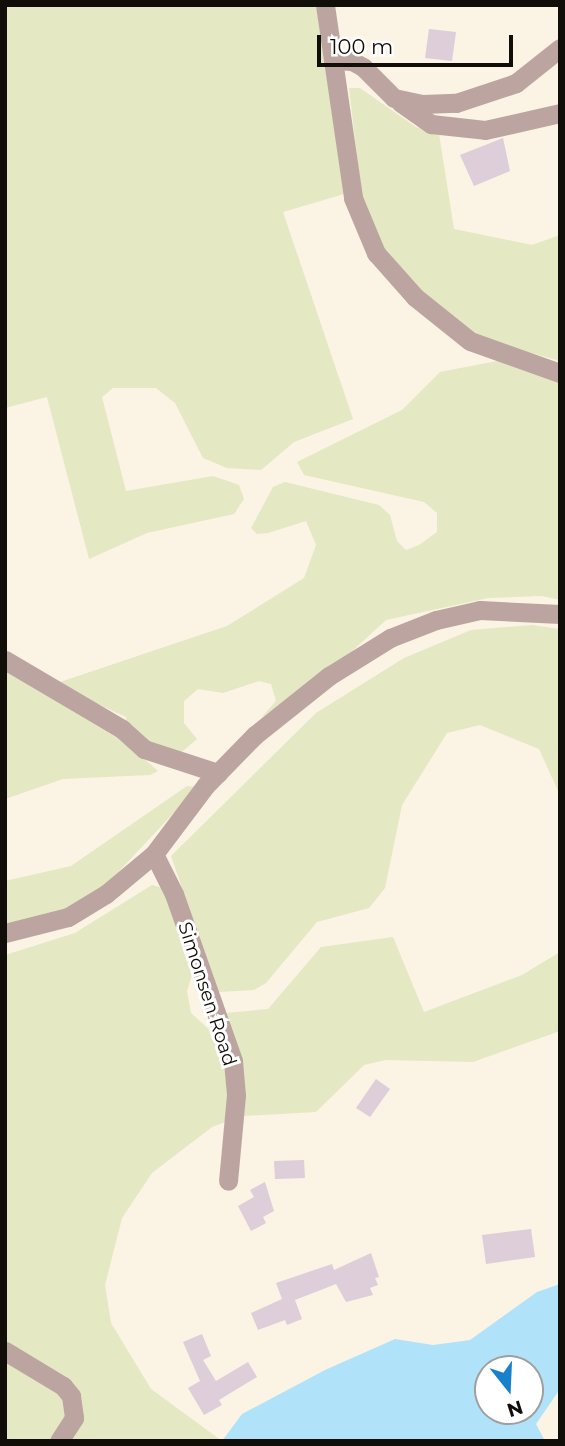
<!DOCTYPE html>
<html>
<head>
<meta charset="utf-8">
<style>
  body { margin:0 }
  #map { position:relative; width:565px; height:1446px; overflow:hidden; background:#fbf3e3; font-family:Montserrat,sans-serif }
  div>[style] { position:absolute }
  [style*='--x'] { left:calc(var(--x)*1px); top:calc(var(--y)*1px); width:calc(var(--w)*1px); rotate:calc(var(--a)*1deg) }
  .green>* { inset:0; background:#e4e8c3 }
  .water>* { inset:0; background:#b0e3fa }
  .building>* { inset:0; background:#ddceda }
  .minor>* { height:19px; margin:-9.5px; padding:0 9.5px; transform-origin:9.5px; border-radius:9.5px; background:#bca5a1 }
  span { translate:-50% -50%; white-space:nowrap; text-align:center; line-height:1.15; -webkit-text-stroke:6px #fff; paint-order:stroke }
  .street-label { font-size:19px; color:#110e09 }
  .frame { position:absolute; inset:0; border:7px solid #110e09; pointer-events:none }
  .north { position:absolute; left:474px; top:1355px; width:70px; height:70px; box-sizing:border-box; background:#fff; border:2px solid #a09f9d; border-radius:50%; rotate:162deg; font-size:19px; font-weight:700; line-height:28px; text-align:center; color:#110e09 }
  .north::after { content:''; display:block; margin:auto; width:24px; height:32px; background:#1980cb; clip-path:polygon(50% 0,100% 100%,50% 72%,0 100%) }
  .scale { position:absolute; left:317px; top:35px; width:196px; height:32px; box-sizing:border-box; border:4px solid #110e09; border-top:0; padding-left:9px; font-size:21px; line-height:24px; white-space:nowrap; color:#110e09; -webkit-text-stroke:5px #fff; paint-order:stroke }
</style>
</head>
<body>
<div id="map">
  <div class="green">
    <div style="clip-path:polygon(5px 5px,316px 5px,344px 194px,283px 212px,353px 419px,294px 442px,261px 470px,227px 468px,203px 458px,175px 403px,156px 388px,113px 388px,102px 397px,126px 491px,213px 476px,239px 485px,244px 499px,234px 514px,147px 533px,89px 559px,47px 397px,5px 408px)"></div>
    <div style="clip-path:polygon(349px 88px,360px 88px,416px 127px,439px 134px,454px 229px,532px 245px,560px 235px,560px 361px,477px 338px,432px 303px,374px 236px,362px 198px)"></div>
    <div style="clip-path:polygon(497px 361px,560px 383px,560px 600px,542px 596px,488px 598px,386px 620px,337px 665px,261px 718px,276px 701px,271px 684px,259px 681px,223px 693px,198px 689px,184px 701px,184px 723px,197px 739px,177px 756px,147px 745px,127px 725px,126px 717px,54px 684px,227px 626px,304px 578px,316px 545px,306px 521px,268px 533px,257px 534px,251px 528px,273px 487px,285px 482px,379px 505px,390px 515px,397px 541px,406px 550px,419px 545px,437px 532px,437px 513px,424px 502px,304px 475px,297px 462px,402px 410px,440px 372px)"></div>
    <div style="clip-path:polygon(532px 625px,560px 629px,560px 795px,539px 749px,480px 725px,447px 733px,402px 805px,385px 888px,369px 908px,317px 922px,266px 983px,254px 990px,218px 992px,171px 856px,316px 713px,404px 658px,471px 630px)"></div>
    <div style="clip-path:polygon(5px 667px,112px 731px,158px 771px,150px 775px,63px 779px,5px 799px)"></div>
    <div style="clip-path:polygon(187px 786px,198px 787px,108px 883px,60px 911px,5px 925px,5px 881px,71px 866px)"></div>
    <div style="clip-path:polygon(152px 885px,163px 888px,193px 971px,187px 991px,191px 1013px,215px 1035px,225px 1062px,228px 1121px,212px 1127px,152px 1173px,122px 1218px,105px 1285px,111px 1323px,151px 1389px,222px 1441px,68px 1441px,83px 1416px,5px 1345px,5px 955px,75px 933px)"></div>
    <div style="clip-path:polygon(393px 937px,424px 1012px,522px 975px,560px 952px,560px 1031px,473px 1062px,385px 1060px,364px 1065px,316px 1112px,244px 1116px,245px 1097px,226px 1013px,268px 1009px,321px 947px)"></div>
    <div style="clip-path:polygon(5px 1356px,60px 1389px,71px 1409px,51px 1441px,5px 1441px)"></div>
  </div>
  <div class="water">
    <div style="clip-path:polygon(evenodd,560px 1284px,560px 1389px,536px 1424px,545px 1441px,222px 1441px,242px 1414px,325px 1370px,395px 1339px,433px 1345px,470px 1340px,537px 1292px,560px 1284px,488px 1369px,530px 1369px,530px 1411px,488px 1411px,488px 1369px)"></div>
  </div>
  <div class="building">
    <div style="clip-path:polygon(429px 29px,456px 32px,452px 61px,425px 58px)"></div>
    <div style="clip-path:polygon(503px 138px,510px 171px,474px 186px,460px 155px)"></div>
    <div style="clip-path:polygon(376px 1079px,390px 1089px,370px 1117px,356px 1108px)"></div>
    <div style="clip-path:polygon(304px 1160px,305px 1178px,275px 1179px,274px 1161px)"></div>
    <div style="clip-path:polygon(265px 1182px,274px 1211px,263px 1217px,266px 1223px,251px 1231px,238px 1206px,254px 1197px,250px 1190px)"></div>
    <div style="clip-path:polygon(531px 1229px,535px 1257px,486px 1264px,482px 1235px)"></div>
    <div style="clip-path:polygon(371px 1253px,379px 1277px,375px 1278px,378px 1285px,370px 1288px,373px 1295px,346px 1302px,336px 1284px,295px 1300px,302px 1319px,287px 1325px,285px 1320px,258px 1330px,251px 1313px,282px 1299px,276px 1283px,332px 1264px,334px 1270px)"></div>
    <div style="clip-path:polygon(202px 1334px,211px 1356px,203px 1360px,216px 1381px,248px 1362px,257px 1377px,219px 1400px,222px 1405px,204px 1415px,188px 1388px,200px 1381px,183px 1342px)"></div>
  </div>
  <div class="minor">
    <div style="--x:325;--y:5;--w:195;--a:81.7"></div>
    <div style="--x:353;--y:198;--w:60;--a:67.3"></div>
    <div style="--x:376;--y:253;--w:59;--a:48.4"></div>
    <div style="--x:415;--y:297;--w:70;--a:38.7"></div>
    <div style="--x:470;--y:341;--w:96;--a:19.6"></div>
    <div style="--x:333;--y:60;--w:19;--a:3"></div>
    <div style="--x:352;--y:61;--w:13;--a:29"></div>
    <div style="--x:363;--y:67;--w:44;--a:45"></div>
    <div style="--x:394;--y:98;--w:29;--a:12"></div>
    <div style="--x:422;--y:104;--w:34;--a:-2"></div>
    <div style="--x:456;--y:103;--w:63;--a:-18.4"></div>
    <div style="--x:516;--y:83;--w:56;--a:-38.5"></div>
    <div style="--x:401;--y:103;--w:37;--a:35"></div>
    <div style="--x:431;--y:124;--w:54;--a:6.3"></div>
    <div style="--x:485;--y:130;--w:77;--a:-12.8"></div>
    <div style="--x:5;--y:660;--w:136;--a:30.5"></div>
    <div style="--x:122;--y:729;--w:30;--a:42"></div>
    <div style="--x:144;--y:749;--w:78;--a:18"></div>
    <div style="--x:154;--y:854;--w:45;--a:63.4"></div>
    <div style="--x:174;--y:894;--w:177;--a:70.5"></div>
    <div style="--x:233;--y:1061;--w:34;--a:85"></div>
    <div style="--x:236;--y:1095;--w:86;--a:95.3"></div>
    <div style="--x:5;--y:933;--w:65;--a:-14.3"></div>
    <div style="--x:68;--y:917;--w:44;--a:-31.2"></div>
    <div style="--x:106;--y:894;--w:62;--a:-39.8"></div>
    <div style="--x:154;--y:854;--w:86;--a:-53"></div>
    <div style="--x:206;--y:785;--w:70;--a:-45.6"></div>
    <div style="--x:255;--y:735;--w:95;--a:-38.6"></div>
    <div style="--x:329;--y:676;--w:72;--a:-31.9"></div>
    <div style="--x:390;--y:638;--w:49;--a:-21.4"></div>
    <div style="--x:436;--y:620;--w:45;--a:-12.8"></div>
    <div style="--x:480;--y:610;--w:80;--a:2.9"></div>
    <div style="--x:5;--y:1351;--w:68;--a:31.1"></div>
    <div style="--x:63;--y:1386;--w:13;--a:51"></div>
    <div style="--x:71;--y:1396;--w:22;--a:82"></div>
    <div style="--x:74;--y:1418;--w:27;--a:123"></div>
  </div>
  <div class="street-label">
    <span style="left:207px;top:994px;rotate:72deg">Simonsen Road</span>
  </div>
  <div class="frame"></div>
  <div class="north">N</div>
  <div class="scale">100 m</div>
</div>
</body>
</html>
